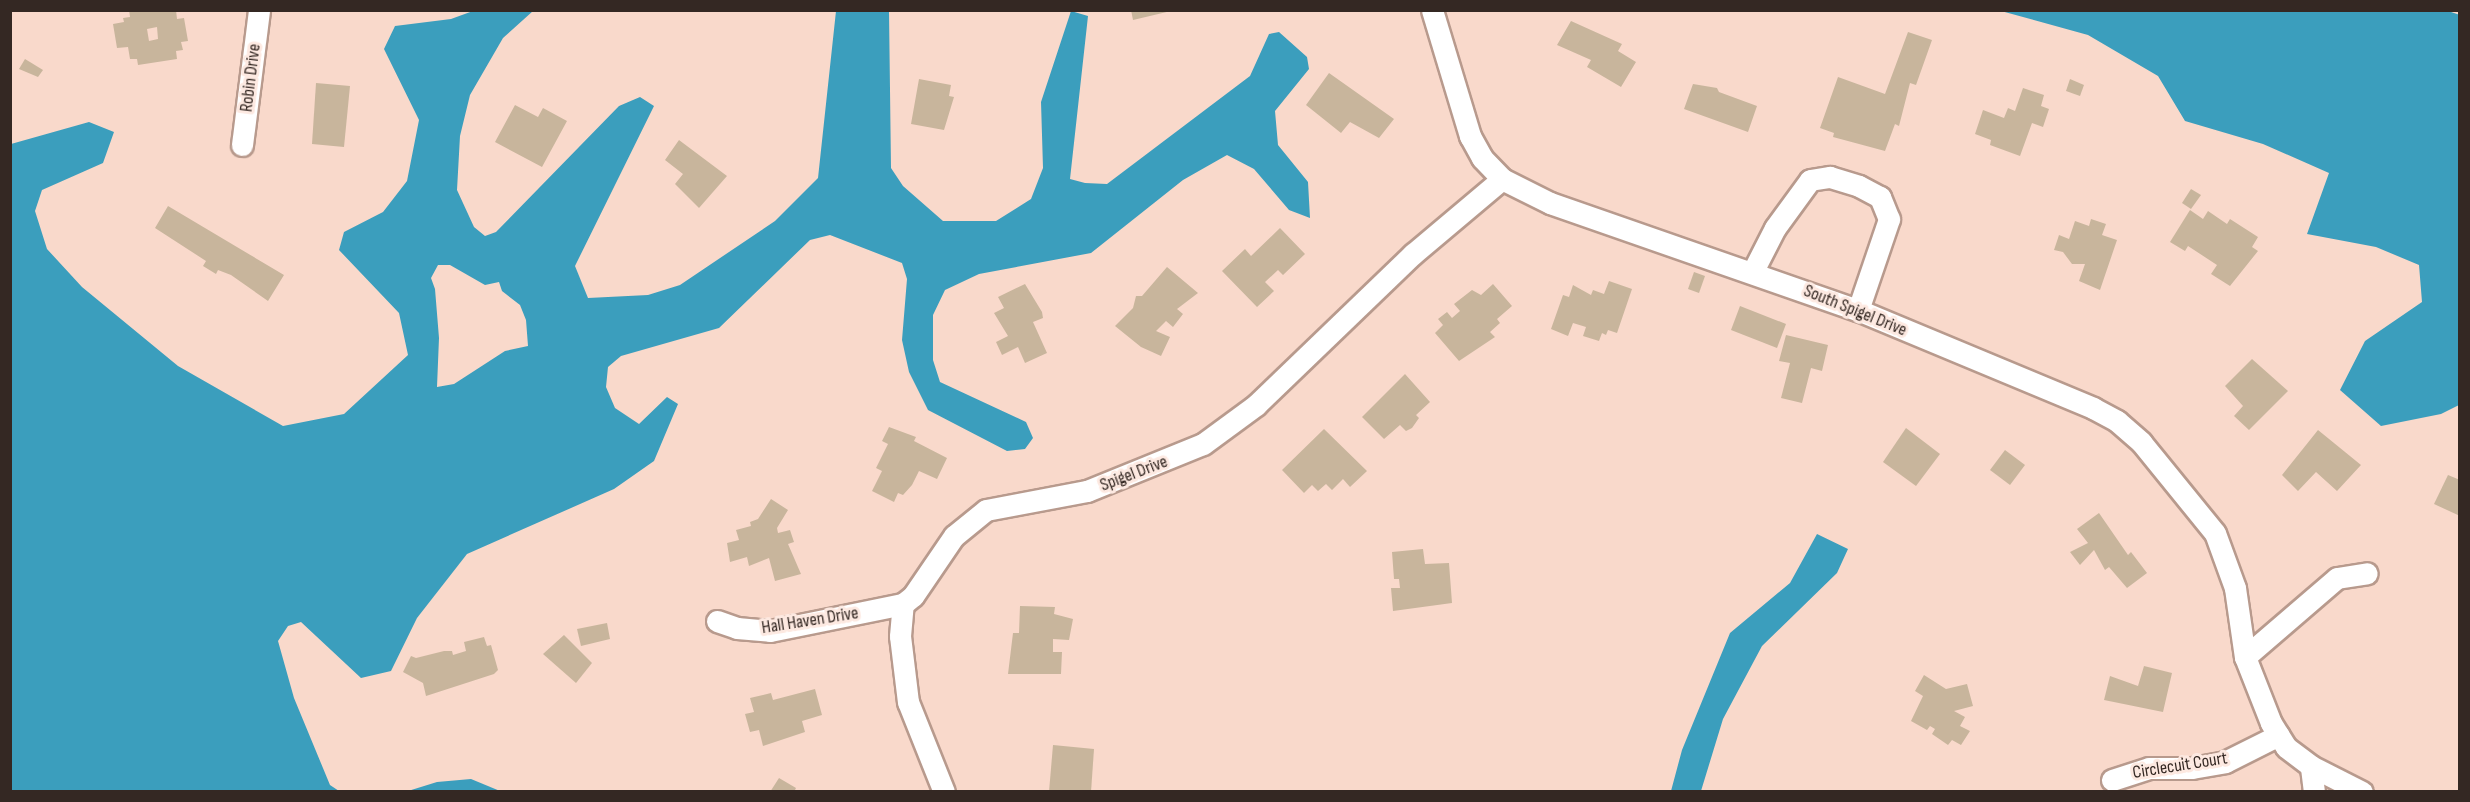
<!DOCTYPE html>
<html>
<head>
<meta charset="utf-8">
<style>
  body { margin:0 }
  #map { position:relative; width:2470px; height:802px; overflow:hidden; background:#f9d9cb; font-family:"Sofia Sans Condensed",sans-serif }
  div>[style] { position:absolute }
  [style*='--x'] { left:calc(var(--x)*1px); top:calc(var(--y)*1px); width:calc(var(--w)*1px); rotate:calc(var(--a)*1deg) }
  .water>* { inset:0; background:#3b9ebd }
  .building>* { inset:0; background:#c8b59c }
  .roads { filter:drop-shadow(2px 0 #b89a8d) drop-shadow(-2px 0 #b89a8d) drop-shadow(0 2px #b89a8d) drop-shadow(0 -2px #b89a8d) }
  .street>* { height:21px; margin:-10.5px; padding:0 10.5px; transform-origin:10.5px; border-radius:10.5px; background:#fff }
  span { translate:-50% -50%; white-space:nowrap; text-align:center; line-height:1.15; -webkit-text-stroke:6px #fde9e1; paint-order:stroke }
  .street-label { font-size:18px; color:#342823 }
  .frame { position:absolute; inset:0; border:12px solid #342823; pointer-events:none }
</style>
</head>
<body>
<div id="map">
  <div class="water">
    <div style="clip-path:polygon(2445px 10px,2460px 15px,2459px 405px,2441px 414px,2381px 426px,2340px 390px,2365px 341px,2422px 302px,2419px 265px,2376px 247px,2307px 234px,2329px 173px,2263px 144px,2185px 121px,2158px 76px,2088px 35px,2001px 11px)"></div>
    <div style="clip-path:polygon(evenodd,473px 11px,533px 11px,503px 38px,470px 95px,460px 136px,457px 190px,474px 227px,485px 236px,496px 232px,619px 106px,640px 97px,654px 106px,575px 266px,588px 298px,648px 295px,680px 285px,775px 221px,818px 178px,836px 11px,889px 11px,891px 168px,903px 186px,943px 221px,996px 221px,1031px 199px,1043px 168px,1041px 102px,1071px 11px,1088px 16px,1070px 179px,1085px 183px,1107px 184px,1250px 76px,1269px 34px,1279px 32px,1307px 57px,1309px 69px,1275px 111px,1278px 145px,1308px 182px,1310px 218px,1289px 210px,1254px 169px,1227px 155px,1183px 180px,1091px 253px,979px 274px,945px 290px,933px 315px,933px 360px,940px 382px,1026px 422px,1033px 438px,1025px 449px,1007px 451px,928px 410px,909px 372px,902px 340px,907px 279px,902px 263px,830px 235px,810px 240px,719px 328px,621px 356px,608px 367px,606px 387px,615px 408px,639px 424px,667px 397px,678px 404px,654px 461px,614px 489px,467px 554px,417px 618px,391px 671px,361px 678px,301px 622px,288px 626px,278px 641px,294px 698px,330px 785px,339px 791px,11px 791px,11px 144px,89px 122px,114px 132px,103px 163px,42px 190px,35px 211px,47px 249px,82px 287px,178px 366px,283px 426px,344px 414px,408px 355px,399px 313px,339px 250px,344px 232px,383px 212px,407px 181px,419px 120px,384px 49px,395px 26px,451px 19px,473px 11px,438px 265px,450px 265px,485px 285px,499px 282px,502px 291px,520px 305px,526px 320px,528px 346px,505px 351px,454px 384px,437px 387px,439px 338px,435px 289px,431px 278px,438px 265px)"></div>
    <div style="clip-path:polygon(1817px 534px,1848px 549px,1837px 573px,1762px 646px,1723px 719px,1701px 791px,1671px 791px,1682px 750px,1730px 633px,1790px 583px)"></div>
    <div style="clip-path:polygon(471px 779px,500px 791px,408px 791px,437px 782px)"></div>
  </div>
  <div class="building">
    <div style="clip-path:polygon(evenodd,129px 10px,176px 10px,177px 19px,184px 18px,188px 41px,181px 42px,183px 50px,176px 51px,177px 59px,138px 65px,137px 59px,130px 59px,128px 47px,117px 48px,113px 24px,124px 22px,123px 18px,130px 17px,129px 10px,157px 27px,158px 39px,149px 41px,147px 29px,157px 27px)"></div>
    <div style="clip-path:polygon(1131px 10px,1170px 10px,1171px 11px,1133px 20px)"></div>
    <div style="clip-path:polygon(1571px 21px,1622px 44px,1618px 51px,1636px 62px,1621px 87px,1587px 67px,1591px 60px,1557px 45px)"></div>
    <div style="clip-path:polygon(1908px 32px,1932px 40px,1916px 85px,1910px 83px,1899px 126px,1895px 124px,1885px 151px,1833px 137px,1834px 133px,1820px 128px,1838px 77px,1885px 94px)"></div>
    <div style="clip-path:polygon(25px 59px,43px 70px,38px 77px,19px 69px)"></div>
    <div style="clip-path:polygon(1329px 73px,1394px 119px,1379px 138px,1350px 122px,1341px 133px,1306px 105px)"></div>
    <div style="clip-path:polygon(919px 79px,951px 85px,949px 96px,954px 97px,944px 130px,911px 124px)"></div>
    <div style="clip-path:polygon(2070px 79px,2084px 85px,2080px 96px,2066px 91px)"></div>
    <div style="clip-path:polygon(316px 83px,350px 86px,344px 147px,312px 144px)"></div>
    <div style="clip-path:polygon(1693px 84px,1717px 88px,1719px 92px,1757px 106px,1748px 132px,1684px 109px)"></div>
    <div style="clip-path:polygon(2023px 88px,2044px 95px,2041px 106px,2049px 109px,2043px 127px,2032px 123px,2020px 156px,1990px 145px,1991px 140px,1975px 134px,1983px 110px,2004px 118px,2008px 108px,2015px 111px)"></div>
    <div style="clip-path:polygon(515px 105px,538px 117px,543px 108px,567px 121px,542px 167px,495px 142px)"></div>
    <div style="clip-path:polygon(679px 140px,727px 176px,699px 208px,675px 184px,683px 174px,665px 160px)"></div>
    <div style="clip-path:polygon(2191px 189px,2201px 195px,2191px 209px,2182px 203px)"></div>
    <div style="clip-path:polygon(168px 206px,284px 275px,268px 301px,231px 275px,218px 270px,216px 274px,203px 266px,206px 261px,155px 228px)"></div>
    <div style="clip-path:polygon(2190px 210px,2203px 219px,2208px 211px,2227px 224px,2230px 219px,2258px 237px,2252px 247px,2258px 251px,2230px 286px,2211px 274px,2217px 265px,2188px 246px,2185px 251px,2170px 242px)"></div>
    <div style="clip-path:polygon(2091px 219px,2106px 224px,2102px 235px,2117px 240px,2100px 290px,2079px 281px,2085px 264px,2072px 264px,2063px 252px,2054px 250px,2059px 235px,2069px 239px,2075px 221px,2089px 226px)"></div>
    <div style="clip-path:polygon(1280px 228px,1305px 254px,1283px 275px,1278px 270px,1265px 282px,1274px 291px,1257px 307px,1222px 271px,1245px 249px,1251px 256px)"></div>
    <div style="clip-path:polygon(1167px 267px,1198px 293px,1177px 309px,1183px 314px,1173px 327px,1166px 321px,1156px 331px,1170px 337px,1161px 356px,1141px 347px,1115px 326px,1133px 308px,1136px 296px,1142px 296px)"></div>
    <div style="clip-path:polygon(1694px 272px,1705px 276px,1699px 293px,1688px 289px)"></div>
    <div style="clip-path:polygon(1609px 281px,1632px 289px,1617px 333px,1608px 330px,1606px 335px,1602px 333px,1599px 341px,1583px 336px,1586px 327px,1573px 323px,1568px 336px,1551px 329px,1563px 295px,1569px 297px,1573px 285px,1591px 295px,1593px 290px,1604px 294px)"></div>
    <div style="clip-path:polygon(1025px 284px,1042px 312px,1043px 318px,1033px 322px,1047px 353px,1025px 363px,1018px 347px,1002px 355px,996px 342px,1008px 336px,994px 313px,1004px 308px,998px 297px)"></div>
    <div style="clip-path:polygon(1493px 284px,1512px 306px,1497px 319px,1500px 323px,1490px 332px,1495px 337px,1459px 361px,1435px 333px,1443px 325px,1438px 319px,1447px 312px,1452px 318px,1460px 311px,1454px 304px,1472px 290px,1481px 295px)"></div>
    <div style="clip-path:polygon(1740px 306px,1786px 324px,1777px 348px,1731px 330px)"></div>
    <div style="clip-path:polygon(1786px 335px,1828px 345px,1822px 371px,1811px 368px,1802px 403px,1781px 398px,1790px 363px,1779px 361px)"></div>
    <div style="clip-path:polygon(2252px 359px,2288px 391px,2249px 430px,2234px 416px,2243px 406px,2225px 386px)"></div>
    <div style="clip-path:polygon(1405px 374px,1430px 402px,1416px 415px,1419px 418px,1412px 428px,1406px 431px,1400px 425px,1384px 439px,1362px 417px)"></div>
    <div style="clip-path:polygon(889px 427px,916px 437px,914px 441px,947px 458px,937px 479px,919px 471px,912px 485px,903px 495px,898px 493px,894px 502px,872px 491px,882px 471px,876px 468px,888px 444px,882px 441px)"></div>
    <div style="clip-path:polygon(1906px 428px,1940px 454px,1916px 486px,1883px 462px)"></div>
    <div style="clip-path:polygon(1324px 429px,1367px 471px,1350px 487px,1343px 479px,1332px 490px,1326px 484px,1318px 491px,1312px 485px,1304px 493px,1282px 470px)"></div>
    <div style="clip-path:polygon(2318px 430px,2361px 465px,2337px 491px,2316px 472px,2298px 491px,2282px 475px)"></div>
    <div style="clip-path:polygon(2005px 450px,2025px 465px,2010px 485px,1990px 470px)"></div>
    <div style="clip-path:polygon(2448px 475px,2460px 480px,2460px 516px,2434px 504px)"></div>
    <div style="clip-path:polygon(771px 499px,788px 510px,777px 528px,778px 533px,790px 530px,794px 542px,788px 544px,801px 574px,775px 581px,769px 558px,749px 566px,747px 557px,730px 562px,727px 543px,739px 540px,736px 530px,751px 526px,750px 522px,758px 519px)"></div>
    <div style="clip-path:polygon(2099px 513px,2128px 555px,2131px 552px,2147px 573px,2127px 588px,2109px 567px,2105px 570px,2094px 550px,2080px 565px,2070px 552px,2088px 543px,2077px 529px)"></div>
    <div style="clip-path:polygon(1423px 549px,1425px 564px,1449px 563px,1452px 603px,1393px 611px,1391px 588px,1400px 588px,1399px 579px,1394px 579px,1392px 552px)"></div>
    <div style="clip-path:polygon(1020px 606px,1055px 607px,1054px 614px,1073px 619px,1069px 640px,1053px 639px,1053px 652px,1062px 652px,1061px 674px,1008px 674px,1013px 633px,1019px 633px)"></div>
    <div style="clip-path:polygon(607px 623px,610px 639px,581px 646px,577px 629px)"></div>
    <div style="clip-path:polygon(564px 635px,592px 663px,576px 683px,543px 654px)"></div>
    <div style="clip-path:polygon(484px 637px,487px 646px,491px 645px,498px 670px,494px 674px,426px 696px,423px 683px,403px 672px,411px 656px,416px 658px,444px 651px,452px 651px,453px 655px,466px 651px,464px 642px)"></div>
    <div style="clip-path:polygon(2144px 666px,2172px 673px,2163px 712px,2104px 700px,2110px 676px,2138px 686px)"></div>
    <div style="clip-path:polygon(1924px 675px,1946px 689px,1967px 684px,1973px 706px,1954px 711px,1965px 717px,1960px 726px,1970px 731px,1961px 745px,1952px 740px,1948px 745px,1932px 734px,1935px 729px,1930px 726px,1927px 730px,1911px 721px,1923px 696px,1915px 691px)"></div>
    <div style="clip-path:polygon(815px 689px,822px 715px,802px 721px,805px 732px,763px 746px,759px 730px,750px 732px,745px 714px,754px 712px,750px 698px,771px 693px,773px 700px)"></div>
    <div style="clip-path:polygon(1053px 745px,1094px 749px,1091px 792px,1049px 792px)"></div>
    <div style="clip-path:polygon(779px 778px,796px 788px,794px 792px,770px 792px)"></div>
  </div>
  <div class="roads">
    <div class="street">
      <div style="--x:1432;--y:10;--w:132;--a:73.2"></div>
      <div style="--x:1470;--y:136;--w:25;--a:61"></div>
      <div style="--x:1482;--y:158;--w:29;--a:46"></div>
      <div style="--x:1502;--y:179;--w:54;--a:26.6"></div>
      <div style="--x:1550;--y:203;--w:326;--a:19.2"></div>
      <div style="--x:1858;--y:310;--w:255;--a:22.6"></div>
      <div style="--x:2093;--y:408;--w:27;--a:28"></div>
      <div style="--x:2117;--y:421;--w:32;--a:41"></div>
      <div style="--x:2141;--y:442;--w:117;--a:50.9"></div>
      <div style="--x:2215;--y:533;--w:59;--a:70"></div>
      <div style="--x:2235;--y:588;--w:70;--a:81.8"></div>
      <div style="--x:242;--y:145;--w:136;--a:-82.8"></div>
      <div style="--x:1753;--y:271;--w:48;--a:-62.9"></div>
      <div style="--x:1775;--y:228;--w:59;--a:-53.9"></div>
      <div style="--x:1810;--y:180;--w:20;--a:-9"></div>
      <div style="--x:1830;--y:177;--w:30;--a:17"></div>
      <div style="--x:1859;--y:186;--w:24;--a:28"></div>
      <div style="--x:1880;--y:197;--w:24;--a:68"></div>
      <div style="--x:1889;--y:219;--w:96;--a:108.8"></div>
      <div style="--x:717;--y:621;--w:21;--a:19"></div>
      <div style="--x:737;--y:628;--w:33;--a:5"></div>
      <div style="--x:770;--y:631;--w:136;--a:-11.5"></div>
      <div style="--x:2311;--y:766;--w:57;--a:27"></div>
      <div style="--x:2112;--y:780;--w:39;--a:-18"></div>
      <div style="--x:2149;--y:768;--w:43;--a:0"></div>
      <div style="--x:2192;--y:768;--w:34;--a:-10"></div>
      <div style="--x:2225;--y:762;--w:60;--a:-26.6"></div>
      <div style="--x:944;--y:792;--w:97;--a:-111.8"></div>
      <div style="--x:908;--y:702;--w:66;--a:-96.9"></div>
      <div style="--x:900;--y:636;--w:32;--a:-85"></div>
      <div style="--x:903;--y:604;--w:13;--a:-39"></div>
      <div style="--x:913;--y:596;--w:73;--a:-55.7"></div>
      <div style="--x:954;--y:536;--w:41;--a:-39.1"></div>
      <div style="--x:986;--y:510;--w:103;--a:-10.7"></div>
      <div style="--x:1087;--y:491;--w:125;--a:-22.1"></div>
      <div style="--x:1203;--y:444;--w:66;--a:-36.3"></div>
      <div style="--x:1256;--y:405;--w:218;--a:-43.9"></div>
      <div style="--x:1413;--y:254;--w:116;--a:-40.1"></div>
      <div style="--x:2314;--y:792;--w:26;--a:-97"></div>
      <div style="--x:2311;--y:766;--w:31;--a:-143"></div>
      <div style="--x:2286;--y:747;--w:28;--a:-122"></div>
      <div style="--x:2271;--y:723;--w:71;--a:-111.5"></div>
      <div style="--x:2245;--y:657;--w:121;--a:-40.7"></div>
      <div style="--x:2337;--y:578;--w:30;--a:-9"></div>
    </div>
  </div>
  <div class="street-label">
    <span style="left:251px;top:78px;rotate:-83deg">Robin Drive</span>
    <span style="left:1855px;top:311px;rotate:22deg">South Spigel Drive</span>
    <span style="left:1134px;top:474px;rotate:-21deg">Spigel Drive</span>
    <span style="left:810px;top:621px;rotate:-9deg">Hall Haven Drive</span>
    <span style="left:2180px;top:766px;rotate:-9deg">Circlecuit Court</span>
  </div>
  <div class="frame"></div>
</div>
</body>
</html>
